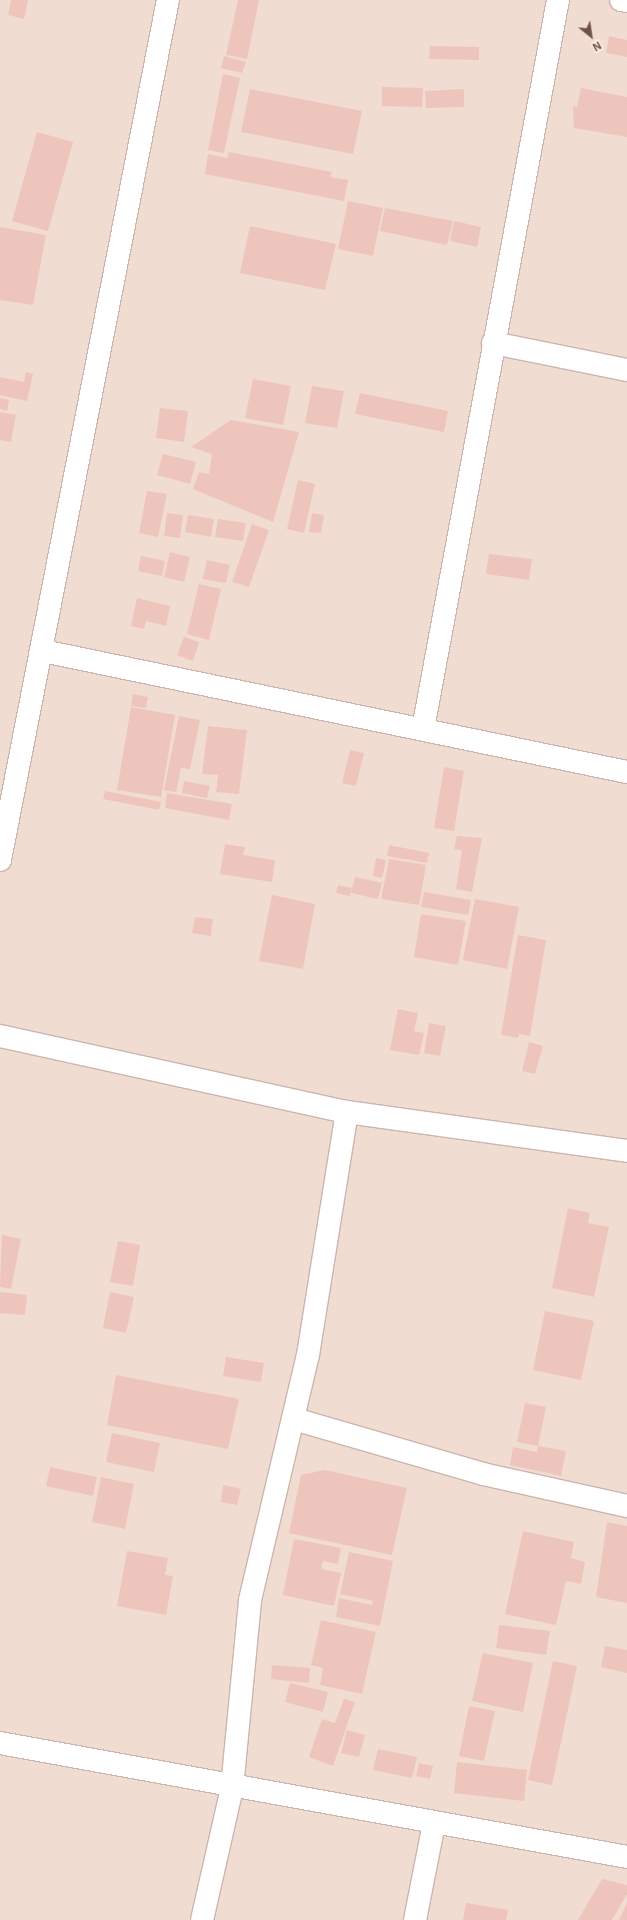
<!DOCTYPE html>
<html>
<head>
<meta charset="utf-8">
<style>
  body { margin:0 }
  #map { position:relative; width:627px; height:1920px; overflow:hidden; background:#faece3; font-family:"Exo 2",sans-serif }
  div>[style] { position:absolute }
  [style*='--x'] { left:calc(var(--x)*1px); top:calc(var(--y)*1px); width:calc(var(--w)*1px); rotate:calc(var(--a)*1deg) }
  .residential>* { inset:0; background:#f1dcd2 }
  .building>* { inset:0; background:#eec5bd }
  .roads { filter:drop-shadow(1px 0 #cdb4ae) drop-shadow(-1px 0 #cdb4ae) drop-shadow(0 1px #cdb4ae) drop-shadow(0 -1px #cdb4ae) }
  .minor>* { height:22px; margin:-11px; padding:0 11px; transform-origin:11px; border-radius:11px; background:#fff }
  span { translate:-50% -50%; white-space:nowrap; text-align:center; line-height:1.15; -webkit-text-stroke:3px #fef1e9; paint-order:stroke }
  .north { position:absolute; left:571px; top:16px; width:40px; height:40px; -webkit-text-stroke:3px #fef1e9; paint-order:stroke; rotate:150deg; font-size:11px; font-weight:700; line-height:16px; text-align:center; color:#70504b }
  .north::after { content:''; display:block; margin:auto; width:14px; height:18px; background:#70504b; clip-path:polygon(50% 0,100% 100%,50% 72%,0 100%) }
</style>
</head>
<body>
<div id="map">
  <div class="residential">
    <div style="clip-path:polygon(0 0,627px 0,627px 1920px,0 1920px)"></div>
  </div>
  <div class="building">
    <div style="clip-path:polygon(11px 0,28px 0,24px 19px,8px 15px)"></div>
    <div style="clip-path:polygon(238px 0,259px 0,247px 59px,226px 55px)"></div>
    <div style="clip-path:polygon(609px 36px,627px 40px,627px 57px,606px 53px)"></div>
    <div style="clip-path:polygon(430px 46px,479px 47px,479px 60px,429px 59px)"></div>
    <div style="clip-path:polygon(224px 56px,246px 62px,242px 73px,221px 68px)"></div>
    <div style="clip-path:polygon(223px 74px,240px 78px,224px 153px,208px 150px)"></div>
    <div style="clip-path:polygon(382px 87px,423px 88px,422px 107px,382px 106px)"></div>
    <div style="clip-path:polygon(581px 88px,627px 97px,627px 137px,574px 128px,573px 106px,577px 107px)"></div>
    <div style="clip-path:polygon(250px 89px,362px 111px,353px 154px,241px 132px)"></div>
    <div style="clip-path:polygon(464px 89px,464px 107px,426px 108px,425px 91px)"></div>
    <div style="clip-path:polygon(37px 132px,73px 142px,48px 231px,12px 221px)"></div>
    <div style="clip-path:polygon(229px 152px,332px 172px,330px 177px,348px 180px,344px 201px,205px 174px,208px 154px,227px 158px)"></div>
    <div style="clip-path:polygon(348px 201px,383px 208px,373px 256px,338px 249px)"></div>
    <div style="clip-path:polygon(385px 208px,453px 221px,447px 245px,380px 231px)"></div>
    <div style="clip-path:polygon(454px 221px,481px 227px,477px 247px,450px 241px)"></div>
    <div style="clip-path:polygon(250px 226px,336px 244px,325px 290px,240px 273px)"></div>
    <div style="clip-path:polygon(0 227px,46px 235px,33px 305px,0 300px)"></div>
    <div style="clip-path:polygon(26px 372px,33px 374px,27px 401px,0 395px,0 377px,24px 382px)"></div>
    <div style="clip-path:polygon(253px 379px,291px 386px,283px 425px,245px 418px)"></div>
    <div style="clip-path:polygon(312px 386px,344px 391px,337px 428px,305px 423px)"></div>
    <div style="clip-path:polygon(360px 393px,448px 411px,444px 432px,355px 414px)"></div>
    <div style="clip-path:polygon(0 398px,9px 400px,7px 411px,0 409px)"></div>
    <div style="clip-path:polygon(160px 408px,188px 411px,184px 442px,156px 438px)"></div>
    <div style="clip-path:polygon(0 412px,16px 415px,11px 442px,0 440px)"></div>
    <div style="clip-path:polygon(231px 420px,299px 432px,273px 522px,193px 489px,199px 472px,209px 474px,212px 454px,191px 447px)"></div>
    <div style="clip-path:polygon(163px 454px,196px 462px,190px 484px,157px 475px)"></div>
    <div style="clip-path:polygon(298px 480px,315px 484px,304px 533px,287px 529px)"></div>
    <div style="clip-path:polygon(147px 491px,167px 494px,158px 537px,139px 533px)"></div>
    <div style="clip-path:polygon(167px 513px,183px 515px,180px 538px,164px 536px)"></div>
    <div style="clip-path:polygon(312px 513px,324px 515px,321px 533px,309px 532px)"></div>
    <div style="clip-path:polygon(188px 515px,214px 519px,211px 537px,185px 532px)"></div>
    <div style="clip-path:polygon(218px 519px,246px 523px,243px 541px,215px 537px)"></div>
    <div style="clip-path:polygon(252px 524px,269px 530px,249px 587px,232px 582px)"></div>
    <div style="clip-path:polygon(170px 552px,190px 557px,184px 582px,164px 577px)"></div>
    <div style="clip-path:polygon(489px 554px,532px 559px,529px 580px,486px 574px)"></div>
    <div style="clip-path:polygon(141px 556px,165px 561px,162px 576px,138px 571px)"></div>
    <div style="clip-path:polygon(207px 560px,230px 565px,226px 583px,203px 579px)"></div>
    <div style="clip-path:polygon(199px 584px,221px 589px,209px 640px,187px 634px)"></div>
    <div style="clip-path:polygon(137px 598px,170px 606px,166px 626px,146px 621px,144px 629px,131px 626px)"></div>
    <div style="clip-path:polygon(184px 637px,199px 642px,193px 661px,177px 655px)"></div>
    <div style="clip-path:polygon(133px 694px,148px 697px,146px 708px,131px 706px)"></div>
    <div style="clip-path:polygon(131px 707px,175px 715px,161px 797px,117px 790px)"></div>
    <div style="clip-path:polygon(179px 716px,200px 720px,190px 769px,181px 768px,176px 792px,164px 790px)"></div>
    <div style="clip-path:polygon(208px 726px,247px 730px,239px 794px,216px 792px,218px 775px,202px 774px)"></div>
    <div style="clip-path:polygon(350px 750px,364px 753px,356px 786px,342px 783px)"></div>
    <div style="clip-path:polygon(444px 767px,464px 771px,454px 831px,434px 828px)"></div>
    <div style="clip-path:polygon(184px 781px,210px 786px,207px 798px,182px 793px)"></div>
    <div style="clip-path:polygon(105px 791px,161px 802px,159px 810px,103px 799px)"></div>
    <div style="clip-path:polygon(167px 793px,232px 804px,229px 820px,165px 808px)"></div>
    <div style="clip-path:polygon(457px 836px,482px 838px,472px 892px,456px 889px,462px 850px,454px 849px)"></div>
    <div style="clip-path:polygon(225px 844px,245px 847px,243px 855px,275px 860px,272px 882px,220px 874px)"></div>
    <div style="clip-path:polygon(389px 845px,429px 853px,427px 863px,387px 856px)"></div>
    <div style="clip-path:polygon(376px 858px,386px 860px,382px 878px,373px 876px)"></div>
    <div style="clip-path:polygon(389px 859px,426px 865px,419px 905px,381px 899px)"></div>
    <div style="clip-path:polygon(355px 877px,382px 883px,378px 899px,351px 893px)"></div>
    <div style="clip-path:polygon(338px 885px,352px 888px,350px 896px,336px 893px)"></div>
    <div style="clip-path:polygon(424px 892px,471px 900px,468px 915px,421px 907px)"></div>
    <div style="clip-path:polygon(272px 895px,315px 904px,303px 969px,259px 961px)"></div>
    <div style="clip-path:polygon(475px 899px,519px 907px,507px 969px,463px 960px)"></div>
    <div style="clip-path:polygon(421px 914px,466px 921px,458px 965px,414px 957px)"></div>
    <div style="clip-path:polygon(195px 917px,213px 919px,211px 936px,192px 933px)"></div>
    <div style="clip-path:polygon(518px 935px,546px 940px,530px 1036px,519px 1034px,518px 1038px,501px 1035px)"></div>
    <div style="clip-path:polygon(398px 1009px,418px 1013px,414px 1031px,424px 1033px,419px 1055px,390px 1050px)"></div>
    <div style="clip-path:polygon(429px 1023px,446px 1026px,440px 1056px,424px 1053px)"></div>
    <div style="clip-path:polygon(529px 1042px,543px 1046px,535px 1074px,522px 1071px)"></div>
    <div style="clip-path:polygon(568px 1208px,590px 1213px,588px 1223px,609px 1227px,594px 1297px,552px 1288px)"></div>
    <div style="clip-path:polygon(2px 1235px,21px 1239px,11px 1289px,0 1287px)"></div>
    <div style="clip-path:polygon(118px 1241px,140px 1245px,133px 1286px,110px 1282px)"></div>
    <div style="clip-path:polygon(0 1292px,27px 1295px,25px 1315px,0 1313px)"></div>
    <div style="clip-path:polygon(110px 1292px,134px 1297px,126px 1333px,103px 1328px)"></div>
    <div style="clip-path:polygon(545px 1311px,594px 1321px,581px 1380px,533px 1370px)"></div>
    <div style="clip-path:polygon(226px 1357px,264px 1363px,261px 1382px,223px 1376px)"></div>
    <div style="clip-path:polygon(116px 1375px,239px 1399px,228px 1449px,107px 1425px)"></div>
    <div style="clip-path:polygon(525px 1403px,546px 1407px,538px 1446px,517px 1442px)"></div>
    <div style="clip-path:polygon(112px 1433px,160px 1443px,154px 1472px,106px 1462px)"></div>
    <div style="clip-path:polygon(538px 1446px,566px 1451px,561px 1476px,510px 1465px,513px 1447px,537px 1452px)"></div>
    <div style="clip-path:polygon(50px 1467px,97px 1477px,93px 1496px,46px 1486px)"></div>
    <div style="clip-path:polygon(325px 1470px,407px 1488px,392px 1555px,289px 1533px,301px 1475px)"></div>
    <div style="clip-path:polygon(101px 1477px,134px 1484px,125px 1529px,92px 1522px)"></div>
    <div style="clip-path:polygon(223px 1485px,241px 1489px,237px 1505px,221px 1502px)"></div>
    <div style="clip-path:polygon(607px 1522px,627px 1526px,627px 1603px,596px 1597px)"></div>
    <div style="clip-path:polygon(523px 1531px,574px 1542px,571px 1558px,585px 1562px,581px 1584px,566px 1581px,556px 1625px,505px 1614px)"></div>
    <div style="clip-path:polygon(294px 1539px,341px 1548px,338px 1564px,323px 1561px,321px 1569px,341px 1573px,334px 1606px,283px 1595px)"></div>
    <div style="clip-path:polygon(127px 1551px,168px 1558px,165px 1575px,173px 1576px,166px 1615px,117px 1606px)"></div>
    <div style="clip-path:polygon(349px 1552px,393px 1561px,380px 1626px,336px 1617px,339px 1598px,372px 1605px,373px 1601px,340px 1594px)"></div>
    <div style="clip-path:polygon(321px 1620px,376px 1632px,362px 1694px,320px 1685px,323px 1668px,311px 1665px)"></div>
    <div style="clip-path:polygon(499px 1625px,550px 1631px,546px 1655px,496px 1648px)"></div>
    <div style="clip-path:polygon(605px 1646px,627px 1650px,627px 1673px,601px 1667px)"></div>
    <div style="clip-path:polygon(483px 1653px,533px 1663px,523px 1712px,472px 1701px)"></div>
    <div style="clip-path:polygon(553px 1661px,577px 1666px,552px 1785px,528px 1780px)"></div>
    <div style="clip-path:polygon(272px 1665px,310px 1668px,309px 1683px,271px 1679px)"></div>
    <div style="clip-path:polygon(290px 1683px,328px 1692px,323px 1712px,285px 1702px)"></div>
    <div style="clip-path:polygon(344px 1699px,355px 1702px,333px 1766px,309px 1757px,322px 1719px,335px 1723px)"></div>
    <div style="clip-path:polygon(469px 1706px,495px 1711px,484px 1761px,459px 1756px)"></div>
    <div style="clip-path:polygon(347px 1730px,365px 1735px,359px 1757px,341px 1753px)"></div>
    <div style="clip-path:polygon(378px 1749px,417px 1757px,412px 1778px,373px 1770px)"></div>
    <div style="clip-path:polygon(457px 1762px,527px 1770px,524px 1801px,454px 1793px)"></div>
    <div style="clip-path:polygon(419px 1763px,433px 1766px,430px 1779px,416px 1776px)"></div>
    <div style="clip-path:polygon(602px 1879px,627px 1885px,627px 1894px,612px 1920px,578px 1920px)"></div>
    <div style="clip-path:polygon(466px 1903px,508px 1910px,506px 1920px,463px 1920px)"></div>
    <div style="clip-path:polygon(627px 1903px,627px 1920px,619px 1920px)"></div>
  </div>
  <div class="roads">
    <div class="minor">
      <div style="--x:621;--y:0;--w:6;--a:9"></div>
      <div style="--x:493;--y:343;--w:137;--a:11.4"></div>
      <div style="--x:43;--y:651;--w:596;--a:11.71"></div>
      <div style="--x:423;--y:729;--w:741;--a:-79.51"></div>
      <div style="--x:0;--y:860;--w:876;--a:-78.95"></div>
      <div style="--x:0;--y:1036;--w:355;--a:12.4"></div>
      <div style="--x:347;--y:1112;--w:283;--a:7.9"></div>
      <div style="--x:294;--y:1419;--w:197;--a:16.2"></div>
      <div style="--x:483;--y:1474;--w:148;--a:12.5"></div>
      <div style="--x:0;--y:1743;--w:637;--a:10.3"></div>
      <div style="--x:202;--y:1920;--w:135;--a:-77.2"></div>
      <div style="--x:232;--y:1788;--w:189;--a:-84.5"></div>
      <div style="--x:250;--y:1600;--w:252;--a:-76.7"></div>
      <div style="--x:308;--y:1355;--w:246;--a:-80.9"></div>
      <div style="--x:415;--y:1920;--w:99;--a:-78.9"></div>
    </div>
  </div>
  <div class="north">N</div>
</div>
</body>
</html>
